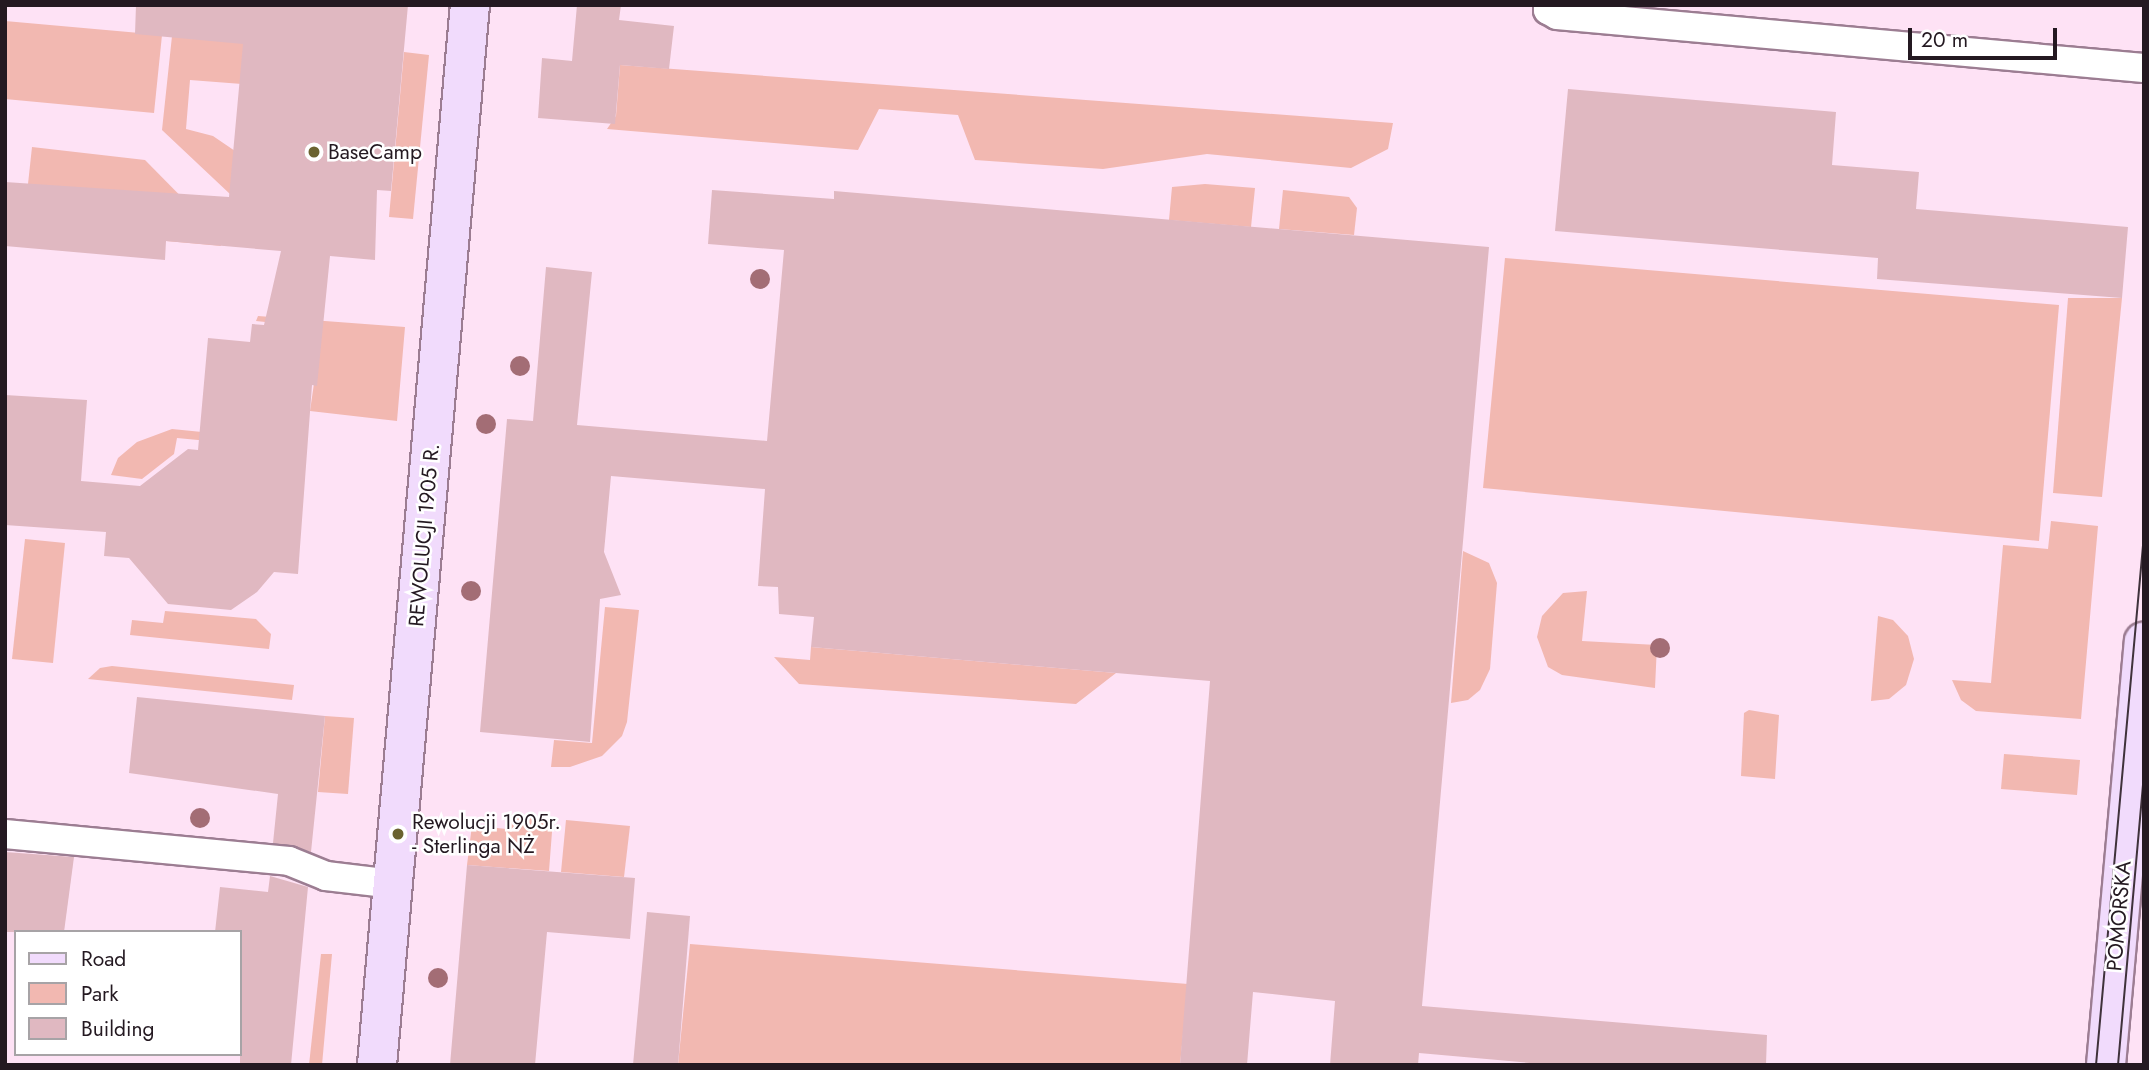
<!DOCTYPE html>
<html>
<head>
<meta charset="utf-8">
<style>
  body { margin:0 }
  #map { position:relative; width:2149px; height:1070px; overflow:hidden; background:#fee2f5; font-family:Jost,sans-serif }
  div>[style] { position:absolute }
  [style*='--x'] { left:calc(var(--x)*1px); top:calc(var(--y)*1px); width:calc(var(--w)*1px); rotate:calc(var(--a)*1deg) }
  .green>* { inset:0; background:#f2b8b1 }
  .building>* { inset:0; background:#e0b8c1 }
  .roads { filter:drop-shadow(2px 0 #9c7d92) drop-shadow(-2px 0 #9c7d92) drop-shadow(0 2px #9c7d92) drop-shadow(0 -2px #9c7d92) }
  .lane>* { height:28px; margin:-14px; padding:0 14px; transform-origin:14px; border-radius:14px; background:#fff }
  .secondary>* { height:38px; margin:-19px; padding:0 19px; transform-origin:19px; border-radius:19px; background:#f1dbfc }
  .tram>* { height:2px; margin:-1px; padding:0 1px; transform-origin:1px; border-radius:1px; background:#3f323b }
  .trees>* { width:20px; height:20px; margin:-10px; border-radius:50%; background:#a36d75 }
  .dots>* { width:19px; height:19px; translate:-50% -50%; box-sizing:border-box; border:4px solid #fff; border-radius:50% }
  span { translate:-50% -50%; white-space:nowrap; text-align:center; line-height:1.15; -webkit-text-stroke:5px #fff; paint-order:stroke }
  .poi-label { font-size:21px; color:#241921 }
  .left { translate:0 -50%; text-align:left }
  .street-label { font-size:21px; color:#241921 }
  .frame { position:absolute; inset:0; border:7px solid #241921; pointer-events:none }
  .legend { position:absolute; left:14px; top:930px; width:228px; height:126px; box-sizing:border-box; background:#fff; border:2px solid #a7a3a6; margin:0; padding:9px 12px; list-style:none; font-size:21px; color:#241921 }
  .legend li { display:flex; align-items:center; gap:14px; height:35px }
  .legend b { width:35px; border:2px solid #a7a3a6 }
  .scale { position:absolute; left:1908px; top:28px; width:149px; height:32px; box-sizing:border-box; border:4px solid #241921; border-top:0; padding-left:9px; font-size:21px; line-height:24px; white-space:nowrap; color:#241921; -webkit-text-stroke:5px #fff; paint-order:stroke }
</style>
</head>
<body>
<div id="map">
  <div class="green">
    <div style="clip-path:polygon(5px 21px,162px 35px,154px 113px,5px 99px)"></div>
    <div style="clip-path:polygon(172px 36px,245px 42px,242px 84px,190px 80px,186px 129px,213px 136px,235px 151px,231px 195px,162px 130px)"></div>
    <div style="clip-path:polygon(404px 52px,429px 55px,413px 219px,389px 217px)"></div>
    <div style="clip-path:polygon(620px 65px,1393px 123px,1388px 149px,1351px 168px,1207px 154px,1103px 169px,975px 160px,958px 115px,879px 109px,858px 150px,607px 129px,616px 116px)"></div>
    <div style="clip-path:polygon(32px 147px,145px 160px,215px 231px,221px 246px,166px 241px,28px 184px)"></div>
    <div style="clip-path:polygon(1205px 184px,1255px 188px,1251px 227px,1169px 220px,1172px 187px)"></div>
    <div style="clip-path:polygon(1283px 190px,1349px 197px,1357px 208px,1354px 235px,1279px 229px)"></div>
    <div style="clip-path:polygon(1505px 258px,2059px 305px,2039px 541px,1483px 488px)"></div>
    <div style="clip-path:polygon(2068px 298px,2122px 298px,2102px 497px,2053px 493px)"></div>
    <div style="clip-path:polygon(258px 316px,405px 327px,397px 421px,310px 411px,322px 328px,256px 321px)"></div>
    <div style="clip-path:polygon(172px 429px,252px 437px,251px 445px,177px 438px,174px 454px,142px 479px,111px 475px,118px 458px,137px 442px)"></div>
    <div style="clip-path:polygon(2051px 521px,2098px 526px,2081px 719px,1976px 711px,1961px 700px,1952px 680px,1991px 683px,2003px 545px,2048px 549px)"></div>
    <div style="clip-path:polygon(25px 539px,65px 543px,53px 663px,12px 659px)"></div>
    <div style="clip-path:polygon(1463px 551px,1489px 563px,1497px 583px,1490px 669px,1480px 690px,1468px 700px,1451px 703px)"></div>
    <div style="clip-path:polygon(1587px 591px,1582px 641px,1657px 645px,1655px 688px,1562px 675px,1548px 667px,1537px 637px,1542px 616px,1563px 593px)"></div>
    <div style="clip-path:polygon(605px 607px,639px 610px,627px 722px,622px 736px,602px 756px,570px 767px,551px 767px,554px 740px,592px 743px)"></div>
    <div style="clip-path:polygon(165px 611px,256px 619px,271px 634px,269px 649px,130px 635px,132px 620px,163px 623px)"></div>
    <div style="clip-path:polygon(1878px 616px,1893px 620px,1908px 636px,1914px 659px,1906px 685px,1889px 699px,1871px 701px)"></div>
    <div style="clip-path:polygon(811px 647px,1116px 673px,1076px 704px,799px 684px,774px 657px,810px 660px)"></div>
    <div style="clip-path:polygon(112px 666px,294px 685px,292px 700px,88px 679px,100px 668px)"></div>
    <div style="clip-path:polygon(1749px 710px,1779px 715px,1775px 779px,1741px 776px,1744px 713px)"></div>
    <div style="clip-path:polygon(325px 716px,354px 718px,348px 794px,318px 792px)"></div>
    <div style="clip-path:polygon(2004px 754px,2080px 760px,2077px 795px,2001px 789px)"></div>
    <div style="clip-path:polygon(508px 814px,553px 819px,549px 871px,467px 865px,472px 825px,506px 829px)"></div>
    <div style="clip-path:polygon(566px 820px,630px 826px,624px 877px,561px 872px)"></div>
    <div style="clip-path:polygon(690px 944px,1188px 984px,1180px 1065px,678px 1065px)"></div>
    <div style="clip-path:polygon(321px 954px,332px 954px,322px 1065px,309px 1065px)"></div>
  </div>
  <div class="building">
    <div style="clip-path:polygon(136px 5px,408px 5px,391px 191px,377px 190px,375px 260px,330px 256px,317px 386px,312px 385px,298px 574px,274px 572px,257px 592px,231px 610px,168px 604px,129px 558px,104px 556px,106px 532px,5px 525px,5px 395px,87px 400px,81px 481px,140px 486px,188px 449px,198px 450px,208px 338px,250px 342px,252px 324px,264px 325px,281px 251px,166px 241px,165px 260px,5px 246px,5px 182px,229px 197px,243px 44px,135px 34px)"></div>
    <div style="clip-path:polygon(577px 5px,621px 5px,619px 20px,674px 26px,669px 69px,620px 65px,615px 124px,538px 118px,542px 58px,572px 61px)"></div>
    <div style="clip-path:polygon(1568px 89px,1836px 112px,1832px 165px,1919px 172px,1916px 209px,2128px 227px,2122px 298px,1877px 279px,1878px 258px,1555px 231px)"></div>
    <div style="clip-path:polygon(712px 190px,834px 199px,834px 191px,1489px 247px,1422px 1006px,1767px 1035px,1766px 1065px,1553px 1065px,1419px 1053px,1418px 1065px,1330px 1065px,1335px 1001px,1253px 992px,1247px 1065px,1180px 1065px,1210px 681px,811px 647px,814px 617px,779px 614px,778px 587px,758px 586px,765px 489px,611px 476px,604px 552px,621px 595px,600px 599px,590px 742px,480px 732px,507px 419px,533px 421px,546px 267px,592px 272px,577px 425px,767px 441px,784px 250px,708px 244px)"></div>
    <div style="clip-path:polygon(137px 697px,325px 716px,311px 852px,273px 843px,278px 794px,129px 773px)"></div>
    <div style="clip-path:polygon(5px 852px,74px 857px,64px 932px,5px 932px)"></div>
    <div style="clip-path:polygon(467px 865px,635px 878px,630px 939px,547px 932px,535px 1065px,450px 1065px)"></div>
    <div style="clip-path:polygon(270px 876px,308px 887px,291px 1065px,240px 1065px,240px 932px,215px 932px,220px 887px,268px 892px)"></div>
    <div style="clip-path:polygon(647px 912px,690px 916px,678px 1065px,633px 1065px)"></div>
  </div>
  <div class="roads">
    <div class="lane">
      <div style="--x:1548;--y:5;--w:5;--a:90"></div>
      <div style="--x:1548;--y:10;--w:10;--a:29"></div>
      <div style="--x:1557;--y:15;--w:589;--a:5.16"></div>
      <div style="--x:5;--y:834;--w:285;--a:5.4"></div>
      <div style="--x:289;--y:861;--w:40;--a:22"></div>
      <div style="--x:326;--y:876;--w:67;--a:6.8"></div>
    </div>
    <div class="secondary">
      <div style="--x:377;--y:1065;--w:1064;--a:-84.99"></div>
      <div style="--x:2106;--y:1065;--w:425;--a:-84.9"></div>
    </div>
  </div>
  <div class="tram">
    <div style="--x:2096;--y:1065;--w:533;--a:-84.83"></div>
    <div style="--x:2118;--y:1065;--w:292;--a:-84.9"></div>
  </div>
  <div class="trees">
    <div style="left:760px;top:279px"></div>
    <div style="left:520px;top:366px"></div>
    <div style="left:486px;top:424px"></div>
    <div style="left:471px;top:591px"></div>
    <div style="left:1660px;top:648px"></div>
    <div style="left:200px;top:818px"></div>
    <div style="left:438px;top:978px"></div>
  </div>
  <div class="dots">
    <div style="left:314px;top:152px;background:#6a622f"></div>
    <div style="left:398px;top:834px;background:#6a622f"></div>
  </div>
  <div class="poi-label">
    <span class="left" style="left:328px;top:152px">BaseCamp</span>
    <span class="left" style="left:412px;top:834px">Rewolucji 1905r.<br>- Sterlinga NŻ</span>
  </div>
  <div class="street-label">
    <span style="left:424px;top:535px;rotate:-85deg">REWOLUCJI 1905 R.</span>
    <span style="left:2119px;top:916px;rotate:-85deg">POMORSKA</span>
  </div>
  <div class="frame"></div>
  <ul class="legend">
  <li><b style="height:9px;background:#f1dbfc"></b>Road</li>
  <li><b style="height:19px;background:#f2b8b1"></b>Park</li>
  <li><b style="height:19px;background:#e0b8c1"></b>Building</li>
  </ul>
  <div class="scale">20 m</div>
</div>
</body>
</html>
